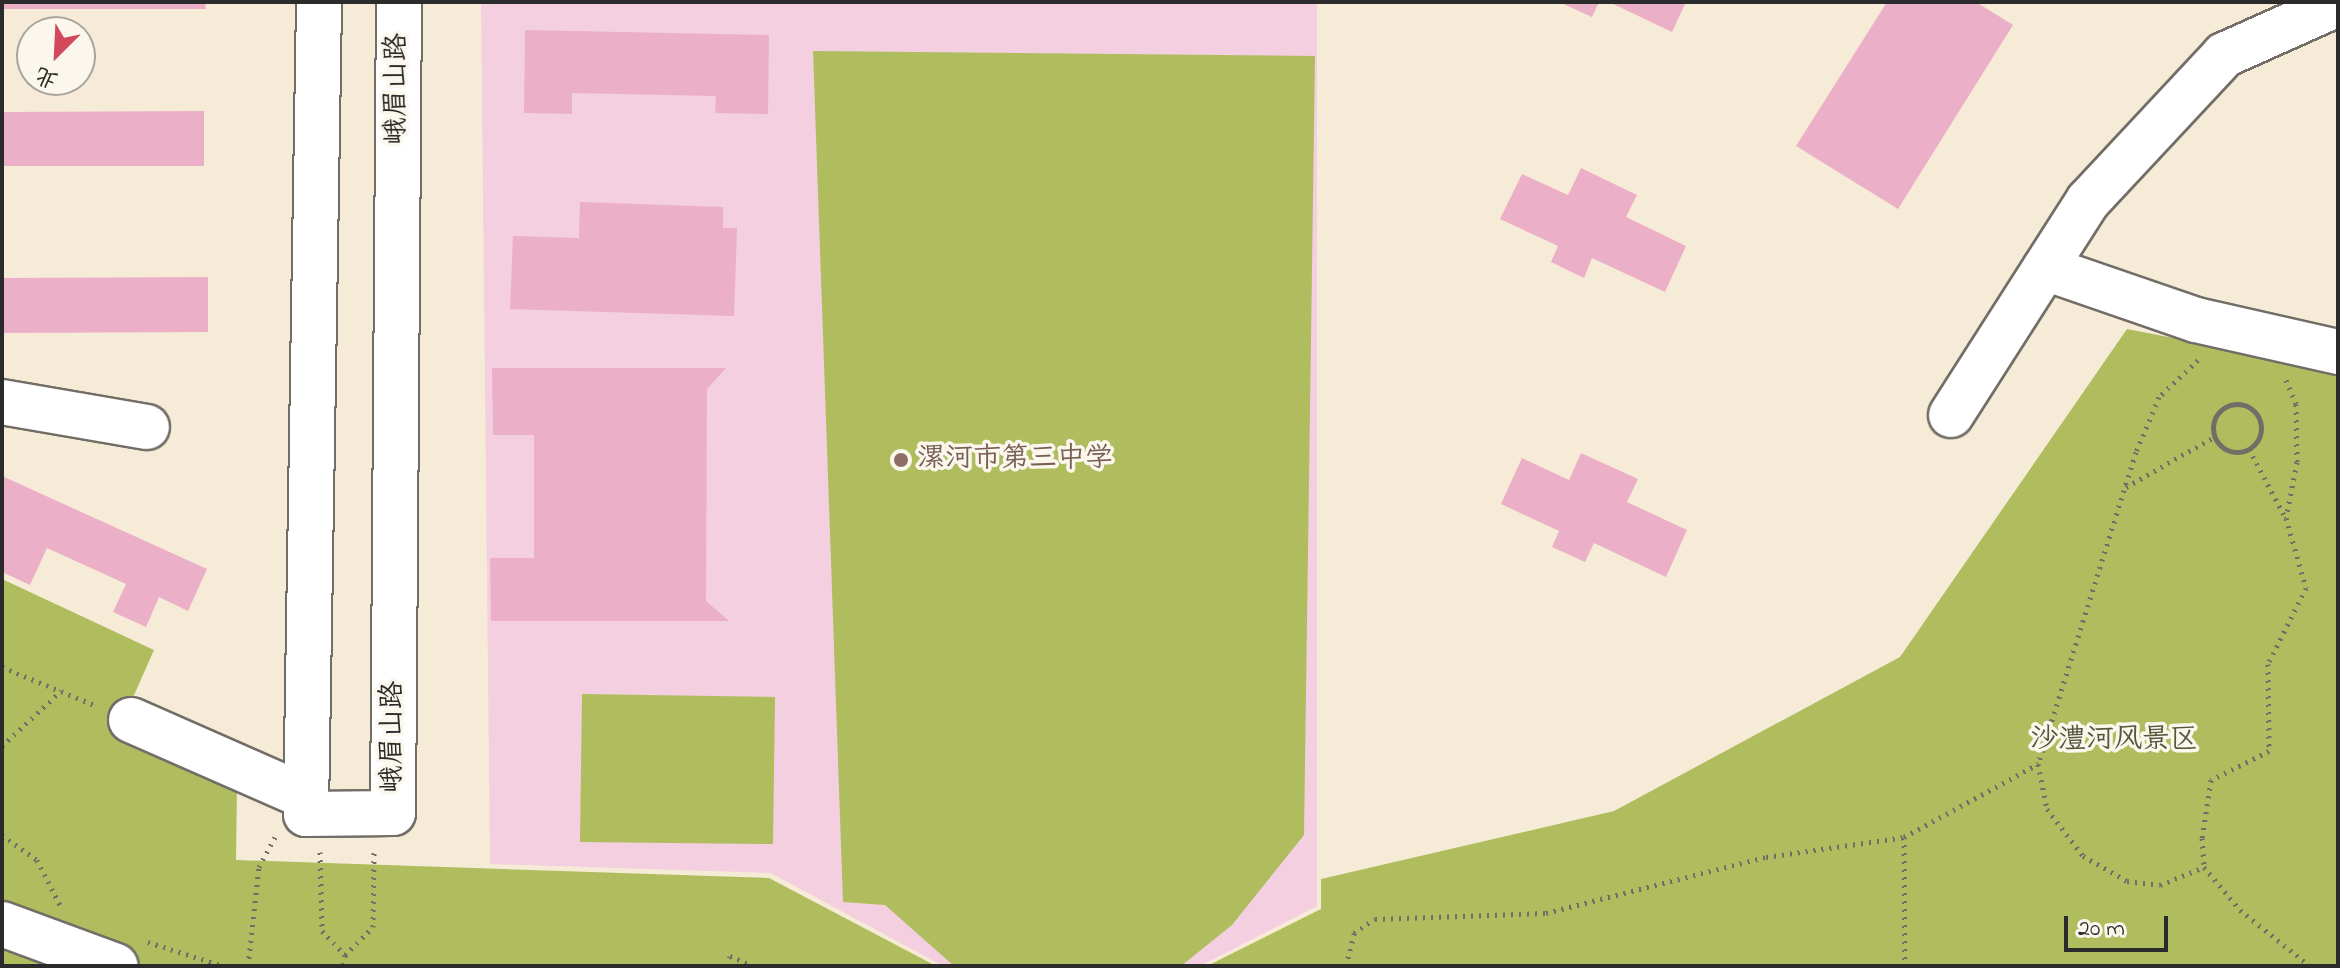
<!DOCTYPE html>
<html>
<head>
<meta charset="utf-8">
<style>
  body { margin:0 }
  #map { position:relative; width:2340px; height:968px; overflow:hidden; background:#f6ebd6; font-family:"Indie Flower","LXGW WenKai TC",sans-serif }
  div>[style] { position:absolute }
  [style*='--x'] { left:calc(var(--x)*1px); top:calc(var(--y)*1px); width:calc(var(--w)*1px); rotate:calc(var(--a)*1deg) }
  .built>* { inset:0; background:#f3cfdf }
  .green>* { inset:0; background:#afbd5f }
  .building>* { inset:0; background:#ecafc8 }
  .path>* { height:5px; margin-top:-2.5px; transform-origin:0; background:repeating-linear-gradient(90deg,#726e67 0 2px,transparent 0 8px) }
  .path>.ring { margin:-2.5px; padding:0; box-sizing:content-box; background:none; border:5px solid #726e67; border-radius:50% }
  .roads { filter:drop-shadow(2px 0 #726e67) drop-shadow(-2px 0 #726e67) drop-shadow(0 2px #726e67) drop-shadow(0 -2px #726e67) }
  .minor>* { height:44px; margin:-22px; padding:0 22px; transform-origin:22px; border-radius:22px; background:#fff }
  .dots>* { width:22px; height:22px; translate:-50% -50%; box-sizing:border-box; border:4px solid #fbf7ec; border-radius:50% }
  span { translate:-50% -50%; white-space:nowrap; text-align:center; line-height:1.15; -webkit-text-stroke:7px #fbf7ec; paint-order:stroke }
  .street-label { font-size:28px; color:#2b2b2b }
  .education-label { font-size:28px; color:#785e54 }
  .left { translate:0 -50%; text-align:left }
  .park-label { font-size:28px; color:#53573b }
  .frame { position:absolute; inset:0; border:4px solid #2b2b2b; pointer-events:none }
  .north { position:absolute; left:16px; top:16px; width:80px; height:80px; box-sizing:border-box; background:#fbf7ec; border:2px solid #a8a59f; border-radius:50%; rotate:204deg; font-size:22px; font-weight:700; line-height:32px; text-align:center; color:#2b2b2b }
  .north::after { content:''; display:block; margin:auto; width:28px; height:36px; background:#d1495b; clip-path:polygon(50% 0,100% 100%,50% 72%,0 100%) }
  .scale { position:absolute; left:2064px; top:916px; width:104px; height:36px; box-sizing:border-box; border:4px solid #2b2b2b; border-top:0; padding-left:10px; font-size:24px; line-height:28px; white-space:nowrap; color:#2b2b2b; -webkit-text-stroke:6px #fbf7ec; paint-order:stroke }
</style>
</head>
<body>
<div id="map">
  <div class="built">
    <div style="clip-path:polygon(481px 2px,1317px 2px,1317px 906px,1200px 966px,943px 966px,771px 873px,490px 864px)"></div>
  </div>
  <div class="green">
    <div style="clip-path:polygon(813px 51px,1315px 56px,1304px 835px,1232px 925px,1181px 966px,954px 966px,885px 905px,843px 902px)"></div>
    <div style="clip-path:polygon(2127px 329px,2338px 370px,2338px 966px,1207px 966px,1321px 909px,1321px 879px,1614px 811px,1900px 657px)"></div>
    <div style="clip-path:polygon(2px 579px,154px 650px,119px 729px,237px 783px,236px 860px,769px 878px,936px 966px,2px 966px)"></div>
    <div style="clip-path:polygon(582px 694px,775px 697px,773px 844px,580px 842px)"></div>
  </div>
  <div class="building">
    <div style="clip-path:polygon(2px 2px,205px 2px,206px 9px,2px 9px)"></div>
    <div style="clip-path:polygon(1559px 2px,1599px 2px,1592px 17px)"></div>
    <div style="clip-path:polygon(1609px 2px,1686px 2px,1672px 32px)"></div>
    <div style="clip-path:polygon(1887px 2px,1976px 2px,2013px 25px,1898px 209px,1796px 146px)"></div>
    <div style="clip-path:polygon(525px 30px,769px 35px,768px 114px,715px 113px,716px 96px,572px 93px,572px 114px,524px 113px)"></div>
    <div style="clip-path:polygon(204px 111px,204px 166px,2px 166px,2px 112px)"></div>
    <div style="clip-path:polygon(1581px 168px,1637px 195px,1626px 217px,1686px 246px,1665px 292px,1592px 258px,1584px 278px,1551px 262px,1558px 246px,1500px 219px,1522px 174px,1568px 195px)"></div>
    <div style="clip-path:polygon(580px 202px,723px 207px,723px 228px,737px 228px,734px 316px,510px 309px,513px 236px,579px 238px)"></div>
    <div style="clip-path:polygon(208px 277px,208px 332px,2px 333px,2px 278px)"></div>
    <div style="clip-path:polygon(492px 368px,726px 368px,707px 389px,706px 601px,729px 621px,491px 621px,490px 558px,534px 558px,534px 435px,493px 435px)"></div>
    <div style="clip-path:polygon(1581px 453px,1638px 479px,1627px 502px,1687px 530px,1666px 577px,1594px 543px,1585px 562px,1552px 547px,1559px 531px,1501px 504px,1522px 458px,1569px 480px)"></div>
    <div style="clip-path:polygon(2px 476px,207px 569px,188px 611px,159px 597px,146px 627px,113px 612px,126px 584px,47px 548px,30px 585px,2px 572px)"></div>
  </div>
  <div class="path">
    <div style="--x:2198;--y:360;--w:54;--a:136.5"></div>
    <div style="--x:2159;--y:397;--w:60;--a:112.7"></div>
    <div style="--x:2136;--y:452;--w:327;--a:107.4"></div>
    <div style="--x:2038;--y:764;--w:46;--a:78.7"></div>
    <div style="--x:2047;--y:809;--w:59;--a:52.5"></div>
    <div style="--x:2083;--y:856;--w:51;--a:29.6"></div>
    <div style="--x:2127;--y:881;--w:33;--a:7"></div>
    <div style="--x:2160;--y:885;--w:48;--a:-22.2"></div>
    <div style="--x:2286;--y:380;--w:26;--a:67"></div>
    <div style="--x:2296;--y:404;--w:58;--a:89"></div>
    <div style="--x:2297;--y:462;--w:57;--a:101.1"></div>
    <div style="--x:2286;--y:518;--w:73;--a:74.1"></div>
    <div style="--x:2306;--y:588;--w:85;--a:116.6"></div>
    <div style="--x:2268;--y:664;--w:87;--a:89.3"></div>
    <div style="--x:2269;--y:751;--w:65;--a:153.4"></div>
    <div style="--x:2211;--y:780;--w:59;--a:98.8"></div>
    <div style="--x:2202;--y:838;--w:29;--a:86"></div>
    <div style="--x:2204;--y:867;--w:56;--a:50.1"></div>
    <div style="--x:2240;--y:910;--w:90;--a:38.7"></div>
    <div class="ring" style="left:2213px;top:404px;width:43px;height:43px"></div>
    <div style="--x:2249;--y:449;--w:79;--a:62.1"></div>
    <div style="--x:2126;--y:487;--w:101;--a:-29.6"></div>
    <div style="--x:2;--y:667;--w:103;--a:22.3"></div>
    <div style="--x:2;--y:746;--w:81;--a:-43"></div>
    <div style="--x:2;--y:835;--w:43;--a:35.5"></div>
    <div style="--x:37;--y:860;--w:51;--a:62.9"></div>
    <div style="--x:1904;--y:837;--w:129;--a:89.6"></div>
    <div style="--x:320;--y:852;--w:79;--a:88.5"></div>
    <div style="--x:322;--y:931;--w:33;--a:46"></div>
    <div style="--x:345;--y:955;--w:11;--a:100"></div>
    <div style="--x:148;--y:942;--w:79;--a:17.7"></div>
    <div style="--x:345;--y:955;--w:40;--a:-45"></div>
    <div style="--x:373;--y:927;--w:75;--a:-89.2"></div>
    <div style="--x:248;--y:966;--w:100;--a:-83.7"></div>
    <div style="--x:259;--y:867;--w:34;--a:-62"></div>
    <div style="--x:728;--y:966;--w:10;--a:-79"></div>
    <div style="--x:730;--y:956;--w:25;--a:23"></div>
    <div style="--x:1346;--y:966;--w:34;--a:-76"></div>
    <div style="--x:1354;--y:933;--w:25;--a:-34"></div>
    <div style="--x:1375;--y:919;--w:171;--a:-2"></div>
    <div style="--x:1546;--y:913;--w:227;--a:-14.3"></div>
    <div style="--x:1766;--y:857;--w:139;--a:-8.2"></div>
    <div style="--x:1904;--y:837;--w:153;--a:-28.6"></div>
  </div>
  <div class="roads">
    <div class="minor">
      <div style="--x:319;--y:2;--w:812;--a:90.92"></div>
      <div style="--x:306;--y:814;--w:87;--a:-0.7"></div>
      <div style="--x:393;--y:813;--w:811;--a:-89.58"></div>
      <div style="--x:2045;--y:268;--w:160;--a:19"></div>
      <div style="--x:2196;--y:320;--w:146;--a:12.7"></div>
      <div style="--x:2;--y:402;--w:147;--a:9.8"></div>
      <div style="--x:1951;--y:415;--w:254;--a:-57.4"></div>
      <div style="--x:2088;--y:201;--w:200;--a:-47"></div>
      <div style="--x:2224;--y:55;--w:125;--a:-24.1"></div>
      <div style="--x:131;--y:720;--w:191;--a:23.7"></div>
      <div style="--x:2;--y:924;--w:121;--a:20.2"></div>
    </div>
  </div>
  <div class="dots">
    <div style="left:901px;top:460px;background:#8d6e63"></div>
  </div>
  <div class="street-label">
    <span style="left:398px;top:89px;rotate:-90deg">峨眉山路</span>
    <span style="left:394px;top:737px;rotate:-90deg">峨眉山路</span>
  </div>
  <div class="education-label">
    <span class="left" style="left:917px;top:460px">漯河市第三中学</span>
  </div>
  <div class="park-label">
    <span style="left:2114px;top:741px">沙澧河风景区</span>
  </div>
  <div class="frame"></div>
  <div class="north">北</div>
  <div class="scale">20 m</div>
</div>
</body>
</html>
